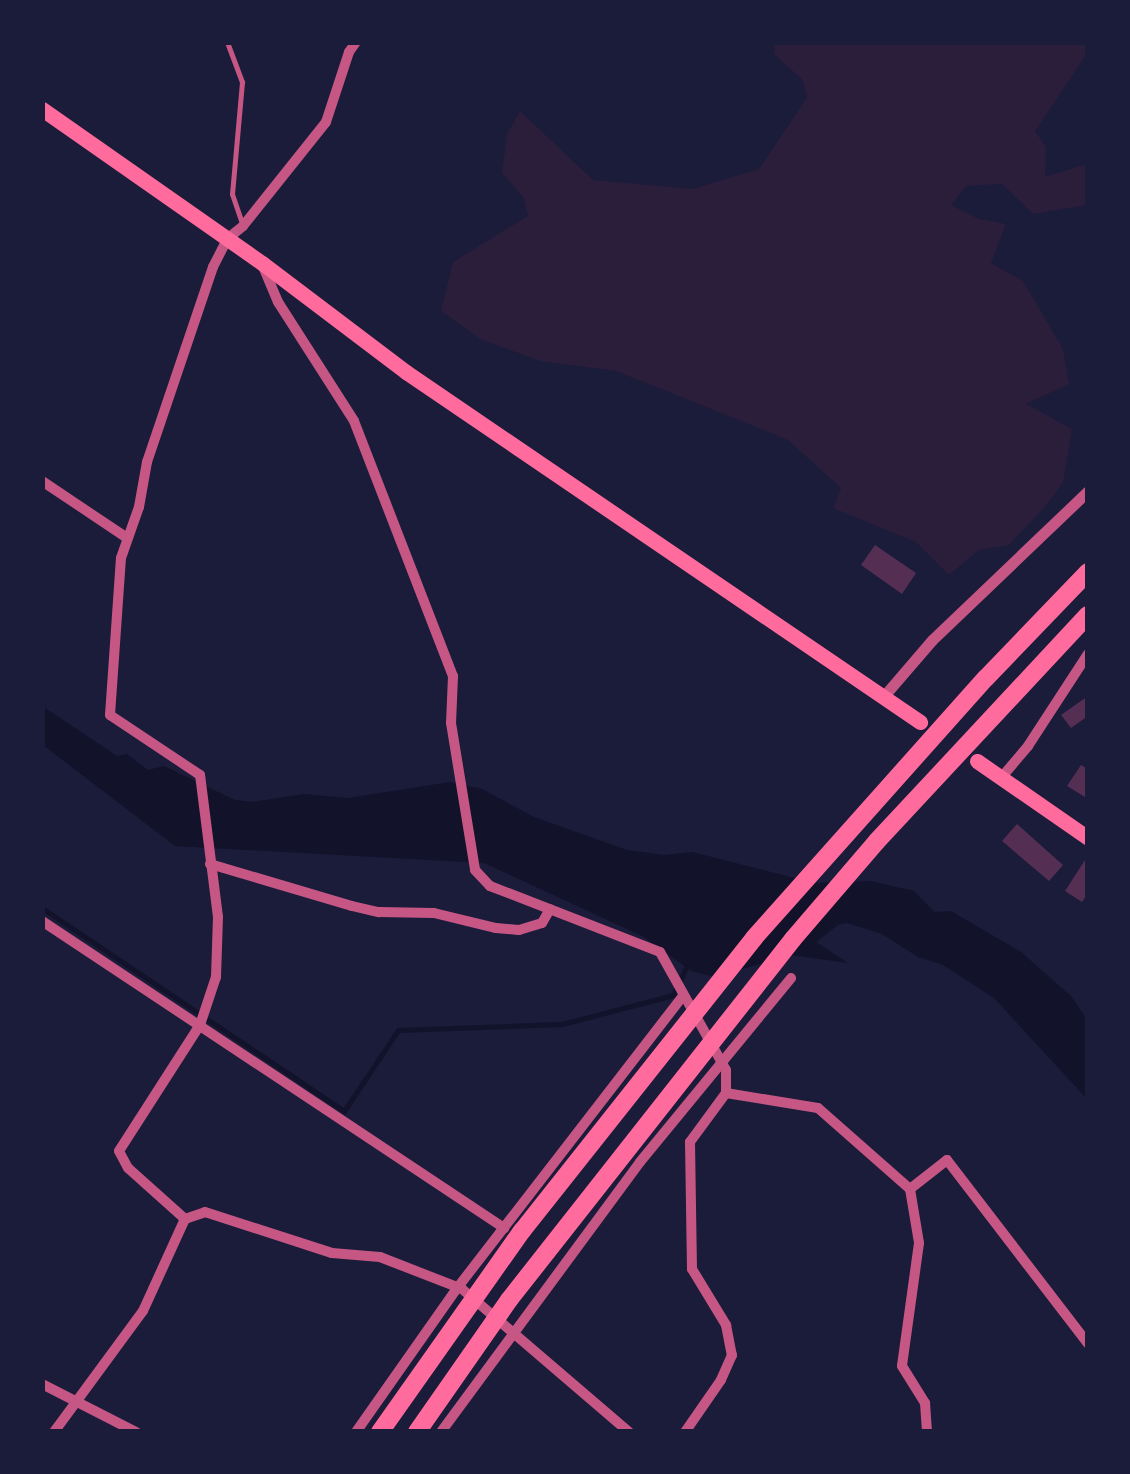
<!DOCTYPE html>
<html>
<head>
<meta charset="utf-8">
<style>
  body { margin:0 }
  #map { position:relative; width:1130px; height:1474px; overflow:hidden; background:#1b1b3a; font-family:Mulish,sans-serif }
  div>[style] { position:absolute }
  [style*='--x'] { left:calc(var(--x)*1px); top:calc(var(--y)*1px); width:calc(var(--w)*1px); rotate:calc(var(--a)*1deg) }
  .green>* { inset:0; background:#2a1e3b }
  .water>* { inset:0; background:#12122b }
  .stream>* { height:5px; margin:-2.5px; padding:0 2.5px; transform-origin:2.5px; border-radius:2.5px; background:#12122b }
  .building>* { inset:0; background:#542f53 }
  .service>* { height:5px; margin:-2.5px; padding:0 2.5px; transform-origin:2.5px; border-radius:2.5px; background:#c65784 }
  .minor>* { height:10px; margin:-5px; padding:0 5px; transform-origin:5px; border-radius:5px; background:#c65784 }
  .tertiary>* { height:11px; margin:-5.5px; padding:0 5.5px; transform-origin:5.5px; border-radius:5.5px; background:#c65784 }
  .primary>* { height:15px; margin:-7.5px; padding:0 7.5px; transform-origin:7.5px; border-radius:7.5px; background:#ff6b9d }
  .motorway>* { height:18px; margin:-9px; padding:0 9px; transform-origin:9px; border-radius:9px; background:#ff6b9d }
  span { translate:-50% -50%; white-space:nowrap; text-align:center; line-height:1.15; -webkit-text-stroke:10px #1b1b3a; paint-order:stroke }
  .frame { position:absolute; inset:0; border:45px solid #1b1b3a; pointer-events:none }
</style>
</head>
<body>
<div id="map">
  <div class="green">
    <div style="clip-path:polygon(775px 43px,1087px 43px,1087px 53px,1035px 131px,1046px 147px,1045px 177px,1087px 164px,1087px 205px,1033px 214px,1002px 184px,966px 186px,951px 205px,979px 219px,1006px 224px,991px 263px,1023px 281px,1063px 349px,1069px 384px,1026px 404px,1072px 429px,1063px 483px,1043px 509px,1009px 545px,979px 550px,949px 575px,916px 542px,833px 508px,841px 488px,788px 440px,616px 371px,541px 361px,482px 340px,441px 311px,453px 262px,528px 216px,524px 198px,502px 173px,507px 134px,520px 111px,593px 180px,693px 189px,759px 169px,807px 98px,803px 80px,774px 54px)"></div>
  </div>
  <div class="water">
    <div style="clip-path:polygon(42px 706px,117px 756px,127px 754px,148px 770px,164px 766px,235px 800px,253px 802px,304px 794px,348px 798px,450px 782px,482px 789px,534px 817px,627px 850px,664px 855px,692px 852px,814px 883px,870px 881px,914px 891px,935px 912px,951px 911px,1021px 952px,1072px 997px,1087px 1020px,1087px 1099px,994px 998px,943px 965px,918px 957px,882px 934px,847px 923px,838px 925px,816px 942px,848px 963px,790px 955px,715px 977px,691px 971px,644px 937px,484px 863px,175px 846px,43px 745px)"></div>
  </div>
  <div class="stream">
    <div style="--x:42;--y:908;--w:364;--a:33.9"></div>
    <div style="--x:344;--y:1111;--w:97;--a:-56.3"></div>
    <div style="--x:398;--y:1030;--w:164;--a:-2.1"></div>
    <div style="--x:562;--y:1024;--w:115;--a:-14.6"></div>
    <div style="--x:673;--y:995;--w:38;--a:-65"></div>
  </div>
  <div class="building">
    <div style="clip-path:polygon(875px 545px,916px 573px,902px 594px,861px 565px)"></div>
    <div style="clip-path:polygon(1088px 696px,1088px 716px,1071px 728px,1061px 715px)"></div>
    <div style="clip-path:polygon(1081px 765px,1088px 769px,1088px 799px,1067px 786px)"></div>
    <div style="clip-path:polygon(1017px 824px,1063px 865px,1049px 881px,1002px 841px)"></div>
    <div style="clip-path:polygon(1085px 860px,1088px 893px,1082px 902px,1065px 891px)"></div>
  </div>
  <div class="service">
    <div style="--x:227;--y:42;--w:43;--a:69.4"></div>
    <div style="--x:242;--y:82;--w:112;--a:95.1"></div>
    <div style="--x:232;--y:194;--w:31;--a:71"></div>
  </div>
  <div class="minor">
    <div style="--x:262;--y:264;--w:41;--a:67.2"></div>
    <div style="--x:278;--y:302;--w:141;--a:57.4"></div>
    <div style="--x:354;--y:421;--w:274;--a:68.8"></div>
    <div style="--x:453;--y:676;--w:47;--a:92.4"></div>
    <div style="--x:451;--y:723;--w:149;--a:80.7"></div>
    <div style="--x:475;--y:870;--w:22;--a:47"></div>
    <div style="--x:490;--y:886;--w:182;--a:21.2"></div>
    <div style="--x:660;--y:952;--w:135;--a:60.8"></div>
    <div style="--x:726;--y:1070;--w:23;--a:90"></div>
    <div style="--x:726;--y:1093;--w:61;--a:126.3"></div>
    <div style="--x:690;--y:1142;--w:127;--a:89.1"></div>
    <div style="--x:692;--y:1269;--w:66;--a:58.7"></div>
    <div style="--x:726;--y:1325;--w:31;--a:79"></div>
    <div style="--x:732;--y:1355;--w:27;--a:114"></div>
    <div style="--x:721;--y:1380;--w:63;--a:124.7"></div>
    <div style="--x:42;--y:481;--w:102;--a:33.8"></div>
    <div style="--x:1001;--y:778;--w:42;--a:-49.8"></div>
    <div style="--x:1028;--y:746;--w:110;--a:-56.9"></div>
    <div style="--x:210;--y:864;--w:148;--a:16.5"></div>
    <div style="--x:352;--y:906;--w:28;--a:13"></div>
    <div style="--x:379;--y:912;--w:55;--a:1"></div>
    <div style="--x:434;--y:913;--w:64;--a:13.6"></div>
    <div style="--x:496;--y:928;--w:23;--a:5"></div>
    <div style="--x:519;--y:930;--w:24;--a:-17"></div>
    <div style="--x:542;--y:923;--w:16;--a:-60"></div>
    <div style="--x:42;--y:921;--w:555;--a:33.6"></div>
    <div style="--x:726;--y:1093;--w:93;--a:9.3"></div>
    <div style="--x:818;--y:1108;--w:123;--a:41.4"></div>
    <div style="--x:910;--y:1189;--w:55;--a:80.5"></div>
    <div style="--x:919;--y:1243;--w:124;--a:97.9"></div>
    <div style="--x:902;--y:1366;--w:44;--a:58.1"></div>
    <div style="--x:925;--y:1403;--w:29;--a:86"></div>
    <div style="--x:910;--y:1189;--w:47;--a:-38.1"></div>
    <div style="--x:947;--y:1160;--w:232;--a:52.5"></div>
    <div style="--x:185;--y:1219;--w:76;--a:-138.2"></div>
    <div style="--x:128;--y:1168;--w:19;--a:-118"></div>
    <div style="--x:119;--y:1151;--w:150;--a:-57.3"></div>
    <div style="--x:200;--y:1025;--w:51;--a:-71.6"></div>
    <div style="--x:216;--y:977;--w:60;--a:-88.1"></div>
    <div style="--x:218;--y:917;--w:143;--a:-97.2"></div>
    <div style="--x:200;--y:775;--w:108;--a:-146.3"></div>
    <div style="--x:110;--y:715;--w:157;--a:-86"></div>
    <div style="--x:121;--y:558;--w:54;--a:-70.6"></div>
    <div style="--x:139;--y:507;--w:46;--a:-79.9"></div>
    <div style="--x:147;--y:462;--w:206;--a:-71.3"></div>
    <div style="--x:213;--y:267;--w:31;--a:-63"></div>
    <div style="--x:227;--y:239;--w:21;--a:-39"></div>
    <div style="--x:243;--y:226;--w:133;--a:-51.4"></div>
    <div style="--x:326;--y:122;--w:74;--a:-71.8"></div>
    <div style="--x:349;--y:52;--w:12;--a:-55"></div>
    <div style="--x:42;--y:1384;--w:106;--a:27.1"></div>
    <div style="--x:54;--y:1432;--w:150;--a:-53.7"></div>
    <div style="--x:143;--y:1311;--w:101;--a:-65.5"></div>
    <div style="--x:185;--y:1219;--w:21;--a:-19"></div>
    <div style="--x:205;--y:1212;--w:133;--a:17.9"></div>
    <div style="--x:332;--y:1253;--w:48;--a:4.8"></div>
    <div style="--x:380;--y:1257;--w:88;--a:21.3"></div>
    <div style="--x:462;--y:1289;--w:220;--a:40.6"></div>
    <div style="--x:356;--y:1432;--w:177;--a:-54.9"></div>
    <div style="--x:458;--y:1287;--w:369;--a:-52.3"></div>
    <div style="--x:441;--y:1432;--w:335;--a:-53.6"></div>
    <div style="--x:640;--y:1162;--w:238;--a:-50.6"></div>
  </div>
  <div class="tertiary">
    <div style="--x:883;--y:697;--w:75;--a:-49.3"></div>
    <div style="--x:932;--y:640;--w:216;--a:-43.7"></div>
  </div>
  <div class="primary">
    <div style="--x:42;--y:109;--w:269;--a:35"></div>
    <div style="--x:262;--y:263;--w:181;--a:37.1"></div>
    <div style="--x:406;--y:372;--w:622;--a:34.25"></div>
    <div style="--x:977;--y:761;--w:135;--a:34.7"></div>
  </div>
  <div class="motorway">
    <div style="--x:380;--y:1432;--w:246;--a:-54.8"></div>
    <div style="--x:522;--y:1231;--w:374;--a:-51.6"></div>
    <div style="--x:754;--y:938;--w:348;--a:-48.3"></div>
    <div style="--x:986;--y:678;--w:147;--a:-46.1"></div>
    <div style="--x:417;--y:1432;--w:161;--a:-55.1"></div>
    <div style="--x:509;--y:1300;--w:459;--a:-51.8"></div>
    <div style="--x:793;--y:939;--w:129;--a:-49.4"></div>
    <div style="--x:877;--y:841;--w:309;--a:-47"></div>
  </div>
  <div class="frame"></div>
</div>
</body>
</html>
